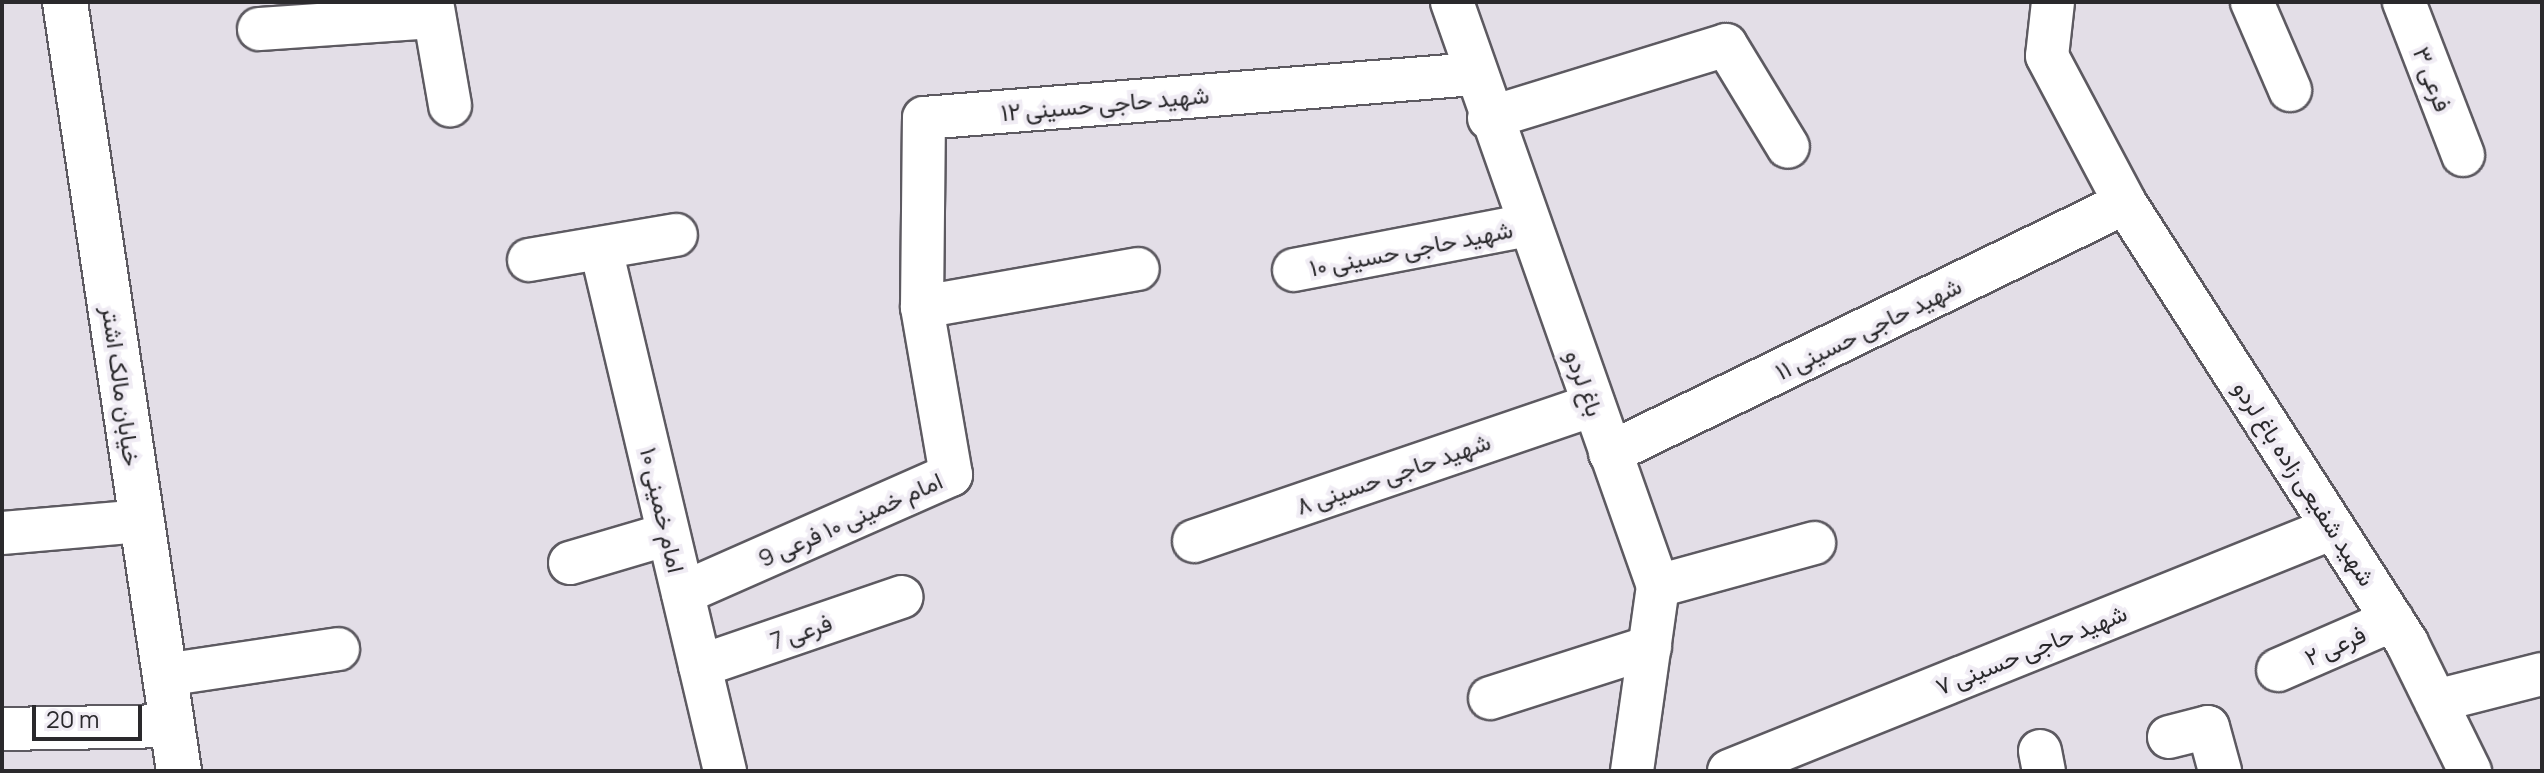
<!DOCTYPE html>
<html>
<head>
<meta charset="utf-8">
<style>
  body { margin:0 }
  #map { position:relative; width:2544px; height:773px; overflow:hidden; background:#e3dee7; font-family:Manrope,Vazirmatn,sans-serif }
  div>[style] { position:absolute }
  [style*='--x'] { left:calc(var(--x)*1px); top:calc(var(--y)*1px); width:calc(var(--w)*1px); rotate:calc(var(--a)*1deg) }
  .roads { filter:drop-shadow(2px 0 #5d5a61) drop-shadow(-2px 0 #5d5a61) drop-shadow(0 2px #5d5a61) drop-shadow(0 -2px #5d5a61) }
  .street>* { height:42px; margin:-21px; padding:0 21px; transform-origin:21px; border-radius:21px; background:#fff }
  .secondary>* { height:44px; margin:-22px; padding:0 22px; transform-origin:22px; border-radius:22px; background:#fff }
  span { translate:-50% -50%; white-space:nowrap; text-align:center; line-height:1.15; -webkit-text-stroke:8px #f0ecf4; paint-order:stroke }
  .street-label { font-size:24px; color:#2a292c }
  .frame { position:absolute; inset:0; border:4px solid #2a292c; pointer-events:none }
  .scale { position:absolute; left:32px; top:705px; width:110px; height:36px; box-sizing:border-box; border:4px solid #2a292c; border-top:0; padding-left:10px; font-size:24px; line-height:28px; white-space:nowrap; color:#2a292c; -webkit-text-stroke:6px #f0ecf4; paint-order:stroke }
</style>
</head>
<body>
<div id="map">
  <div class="roads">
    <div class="street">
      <div style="--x:432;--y:2;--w:105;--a:80.1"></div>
      <div style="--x:1452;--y:2;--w:619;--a:70.57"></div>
      <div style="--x:1658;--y:586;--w:187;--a:98"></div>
      <div style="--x:2053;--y:2;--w:54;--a:96.3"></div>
      <div style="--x:2047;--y:56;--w:166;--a:62"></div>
      <div style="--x:2125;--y:203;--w:523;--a:57.34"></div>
      <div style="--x:2407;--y:643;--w:143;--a:63.8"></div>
      <div style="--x:2252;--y:2;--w:96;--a:66.6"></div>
      <div style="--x:2404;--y:2;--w:164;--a:68.9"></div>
      <div style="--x:259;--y:29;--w:175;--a:-3.9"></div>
      <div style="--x:1489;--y:118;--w:248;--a:-17.1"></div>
      <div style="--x:1726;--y:45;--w:119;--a:58.7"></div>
      <div style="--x:601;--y:249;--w:537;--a:76.64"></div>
      <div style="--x:529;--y:260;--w:149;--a:-9.7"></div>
      <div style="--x:1294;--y:270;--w:238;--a:-10.9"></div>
      <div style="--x:922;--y:307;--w:219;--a:-10"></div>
      <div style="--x:1610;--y:453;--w:572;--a:-25.89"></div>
      <div style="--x:2;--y:533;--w:141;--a:-4.9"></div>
      <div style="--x:1194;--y:541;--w:422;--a:-18.8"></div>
      <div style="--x:570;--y:563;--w:102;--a:-16.5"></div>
      <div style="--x:1658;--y:586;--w:162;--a:-15.4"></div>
      <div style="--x:683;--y:593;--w:293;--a:-23.8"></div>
      <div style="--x:951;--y:475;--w:170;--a:-99.8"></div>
      <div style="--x:922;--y:307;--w:189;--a:-89.4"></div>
      <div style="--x:924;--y:118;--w:553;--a:-4.57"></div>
      <div style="--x:700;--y:666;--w:213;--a:-18.9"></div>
      <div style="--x:2278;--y:670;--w:125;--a:-23.5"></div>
      <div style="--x:165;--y:675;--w:175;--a:-8.5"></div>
      <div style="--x:1490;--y:698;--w:168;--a:-17.7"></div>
      <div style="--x:2436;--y:701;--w:109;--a:-14.3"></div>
      <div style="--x:2;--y:729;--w:171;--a:-1"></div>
      <div style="--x:2169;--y:737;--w:40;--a:-14.4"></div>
      <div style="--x:2208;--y:727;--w:46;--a:74.7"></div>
      <div style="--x:2040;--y:751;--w:20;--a:79"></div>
      <div style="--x:1729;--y:771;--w:651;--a:-21.92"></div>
    </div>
    <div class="secondary">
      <div style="--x:65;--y:2;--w:777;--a:81.57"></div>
    </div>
  </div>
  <div class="street-label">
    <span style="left:2433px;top:79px;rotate:69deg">فرعی ۳</span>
    <span style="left:1105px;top:103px;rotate:-5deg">شهید حاجی حسینی ۱۲</span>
    <span style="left:1411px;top:248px;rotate:-11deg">شهید حاجی حسینی ۱۰</span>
    <span style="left:1868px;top:328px;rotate:-26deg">شهید حاجی حسینی ۱۱</span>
    <span style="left:1585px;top:383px;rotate:70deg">باغ لردو</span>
    <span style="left:122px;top:386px;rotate:82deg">خیابان مالک اشتر</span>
    <span style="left:1393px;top:473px;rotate:-19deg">شهید حاجی حسینی ۸</span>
    <span style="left:2305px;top:483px;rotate:57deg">شهید شفیعی زاده باغ لردو</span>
    <span style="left:663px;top:510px;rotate:77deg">امام خمینی ۱۰</span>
    <span style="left:850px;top:519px;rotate:-24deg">امام خمینی ۱۰ فرعی 9</span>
    <span style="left:801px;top:631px;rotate:-19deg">فرعی 7</span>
    <span style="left:2335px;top:645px;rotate:-24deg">فرعی ۲</span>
    <span style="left:2031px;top:649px;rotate:-22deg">شهید حاجی حسینی ۷</span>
  </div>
  <div class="frame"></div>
  <div class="scale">20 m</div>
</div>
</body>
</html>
